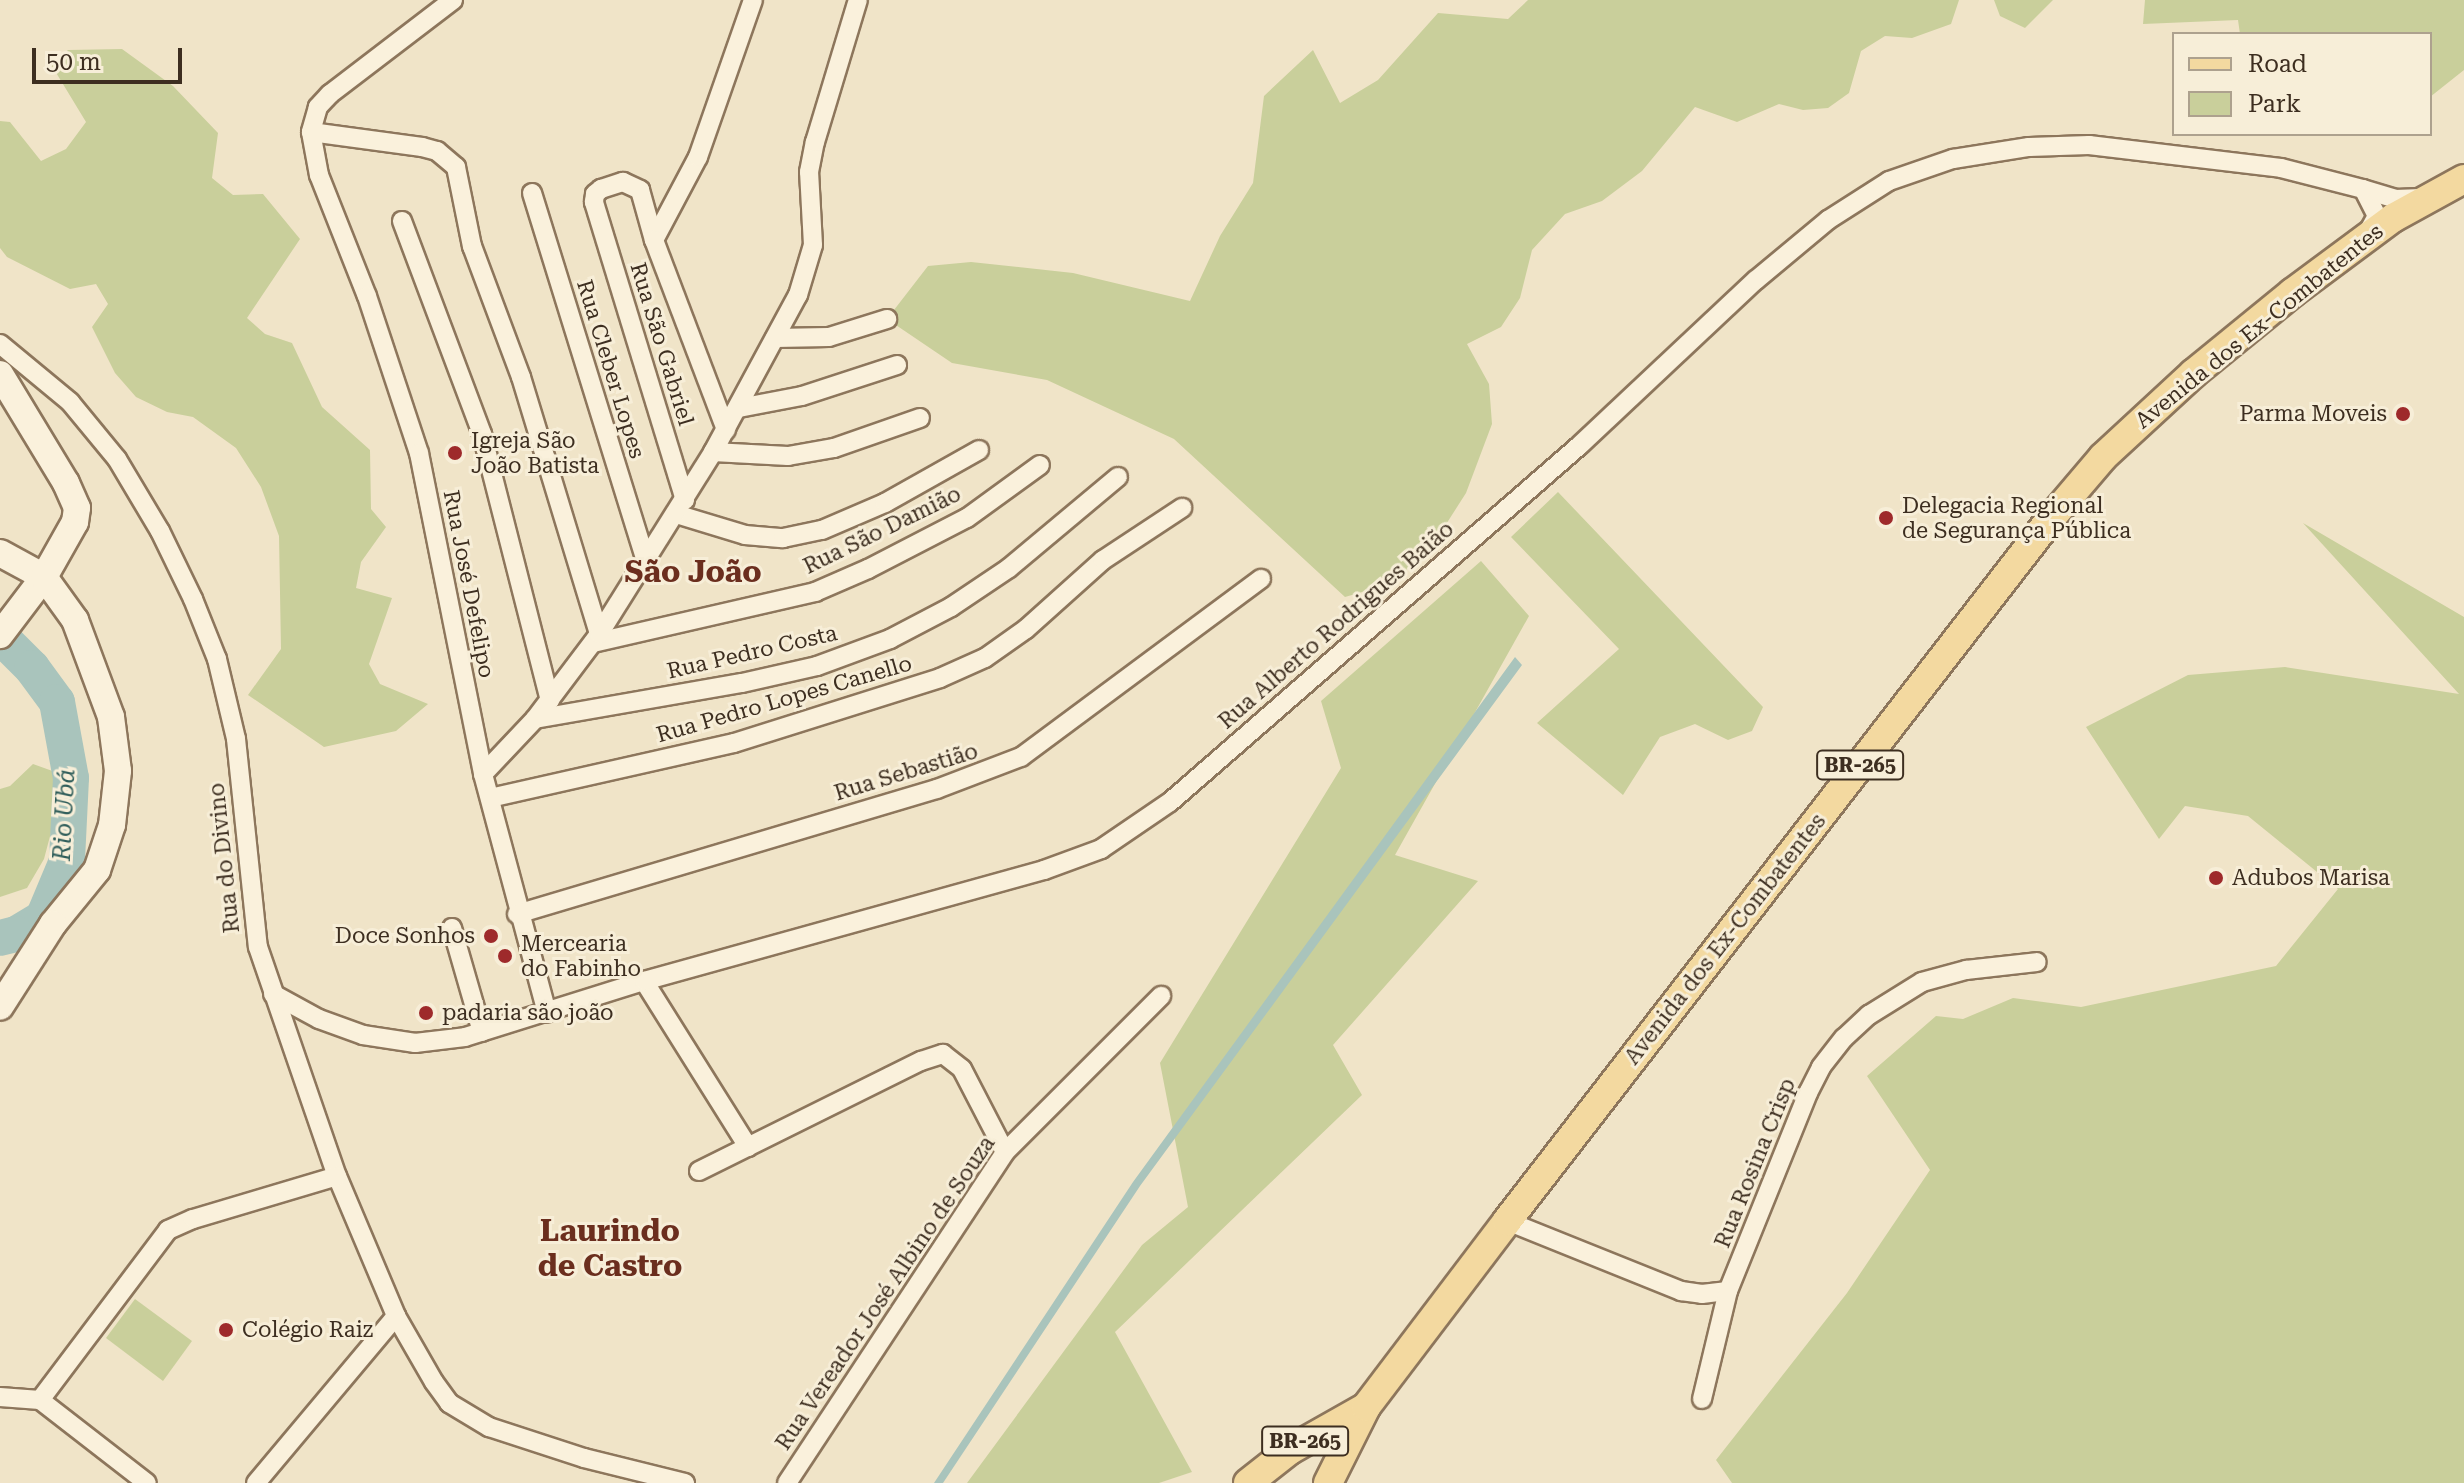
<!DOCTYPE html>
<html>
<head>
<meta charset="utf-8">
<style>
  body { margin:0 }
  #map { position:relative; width:2464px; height:1483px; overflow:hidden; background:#f0e4c8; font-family:"Roboto Serif",serif }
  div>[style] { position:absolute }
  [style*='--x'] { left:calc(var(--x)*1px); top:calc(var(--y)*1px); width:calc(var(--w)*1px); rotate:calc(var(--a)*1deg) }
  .green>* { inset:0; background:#c9cf9b }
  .water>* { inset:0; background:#a9c4bc }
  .river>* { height:36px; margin:-18px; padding:0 18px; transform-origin:18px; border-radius:18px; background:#a9c4bc }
  .roads { filter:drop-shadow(2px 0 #8d765c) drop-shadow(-2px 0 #8d765c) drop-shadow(0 2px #8d765c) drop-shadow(0 -2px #8d765c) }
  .street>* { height:18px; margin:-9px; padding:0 9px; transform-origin:9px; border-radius:9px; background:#faf1dc }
  .secondary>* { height:26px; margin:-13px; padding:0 13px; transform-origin:13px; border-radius:13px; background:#faf1dc }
  .primary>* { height:28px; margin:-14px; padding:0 14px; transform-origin:14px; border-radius:14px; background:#f3d9a0 }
  .dots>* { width:22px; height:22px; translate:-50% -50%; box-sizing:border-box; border:4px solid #f7eed8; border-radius:50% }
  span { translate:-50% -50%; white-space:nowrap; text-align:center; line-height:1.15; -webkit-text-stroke:6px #f7eed8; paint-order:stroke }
  .shield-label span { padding:2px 6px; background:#f7eed8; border:2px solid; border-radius:6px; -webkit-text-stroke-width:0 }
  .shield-label { font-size:20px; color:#3d2e20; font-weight:700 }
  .street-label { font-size:22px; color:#3d2e20 }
  .poi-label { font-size:22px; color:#3d2e20 }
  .right { translate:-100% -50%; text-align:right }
  .left { translate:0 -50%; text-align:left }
  .water-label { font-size:24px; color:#2f5d5a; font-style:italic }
  .district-label { font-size:30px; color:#6b2e1e; font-weight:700 }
  .legend { position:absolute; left:2172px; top:32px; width:260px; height:104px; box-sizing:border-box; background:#f7eed8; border:2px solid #ada18e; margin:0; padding:10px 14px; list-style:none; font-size:24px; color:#3d2e20 }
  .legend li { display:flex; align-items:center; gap:16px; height:40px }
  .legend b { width:40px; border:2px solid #ada18e }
  .scale { position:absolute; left:32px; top:48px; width:150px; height:36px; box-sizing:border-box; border:4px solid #3d2e20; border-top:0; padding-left:10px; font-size:24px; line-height:28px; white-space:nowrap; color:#3d2e20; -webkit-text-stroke:6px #f7eed8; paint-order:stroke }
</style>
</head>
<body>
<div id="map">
  <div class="green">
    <div style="clip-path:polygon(1528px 0,1959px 0,1951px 24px,1912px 38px,1885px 36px,1861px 51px,1849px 93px,1828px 108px,1803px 110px,1779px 104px,1737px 122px,1695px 107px,1642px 171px,1602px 201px,1565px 214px,1532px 250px,1520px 298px,1501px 327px,1467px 344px,1489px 384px,1492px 424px,1466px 493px,1436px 540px,1393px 583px,1345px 597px,1174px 439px,1047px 380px,952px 363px,887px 319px,928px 266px,971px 262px,1073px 273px,1190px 301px,1220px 236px,1253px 183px,1264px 96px,1313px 50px,1340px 103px,1378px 80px,1438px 13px,1508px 19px)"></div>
    <div style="clip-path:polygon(1994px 0,2053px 0,2025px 28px,2000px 16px)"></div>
    <div style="clip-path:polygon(2145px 0,2464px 0,2464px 70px,2430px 97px,2430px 34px,2240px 34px,2238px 20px,2143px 24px)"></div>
    <div style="clip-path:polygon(122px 49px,173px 86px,218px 133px,212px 178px,233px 195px,263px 194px,300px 239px,247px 318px,265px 334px,292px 343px,322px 407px,370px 450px,371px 509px,386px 527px,361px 562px,356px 588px,392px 598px,369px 664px,380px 684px,428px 704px,396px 731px,324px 747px,248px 695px,281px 649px,279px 536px,261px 487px,236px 448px,193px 417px,167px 412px,136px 397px,115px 373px,92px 327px,108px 304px,96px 284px,70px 289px,7px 257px,0 248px,0 121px,10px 122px,41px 161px,66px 149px,86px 122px,52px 66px,68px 50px)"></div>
    <div style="clip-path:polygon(1558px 492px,1763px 707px,1752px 731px,1728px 740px,1695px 724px,1660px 737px,1623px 795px,1537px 723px,1619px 649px,1511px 537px)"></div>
    <div style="clip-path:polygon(2303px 523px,2464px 617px,2464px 1483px,1732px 1483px,1716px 1460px,1847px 1293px,1930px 1170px,1867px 1076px,1936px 1016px,1963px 1019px,2013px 998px,2081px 1007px,2276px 966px,2338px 889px,2248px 816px,2185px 806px,2159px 839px,2086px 727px,2188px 675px,2285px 667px,2459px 694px)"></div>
    <div style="clip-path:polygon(1481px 561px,1529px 616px,1395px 855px,1478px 881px,1333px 1045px,1362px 1095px,1115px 1332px,1192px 1472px,1159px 1483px,967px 1483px,1142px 1245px,1188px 1207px,1160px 1063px,1341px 768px,1321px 701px)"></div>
    <div style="clip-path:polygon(33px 764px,58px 773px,53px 825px,44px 859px,27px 888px,0 897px,0 789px,10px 786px)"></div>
    <div style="clip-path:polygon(135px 1299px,192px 1341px,163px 1381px,106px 1338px)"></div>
  </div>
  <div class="water">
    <div style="clip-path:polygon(1515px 657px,1522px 665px,1140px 1186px,943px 1483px,934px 1483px,1133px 1182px)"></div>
  </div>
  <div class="river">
    <div style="--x:0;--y:636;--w:45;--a:45"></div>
    <div style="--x:32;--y:668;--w:42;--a:53.7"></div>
    <div style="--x:57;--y:702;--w:77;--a:79.6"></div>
    <div style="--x:71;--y:778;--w:83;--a:92.8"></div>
    <div style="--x:67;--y:861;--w:62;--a:112.8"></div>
    <div style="--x:43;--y:918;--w:31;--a:149"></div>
    <div style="--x:16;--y:934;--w:16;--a:166"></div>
  </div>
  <div class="roads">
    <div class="street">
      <div style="--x:453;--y:0;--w:155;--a:142.6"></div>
      <div style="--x:330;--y:94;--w:18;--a:133"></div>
      <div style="--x:318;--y:107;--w:26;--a:106"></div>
      <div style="--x:311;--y:132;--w:44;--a:79.5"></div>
      <div style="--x:319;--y:175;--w:130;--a:68.4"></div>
      <div style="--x:367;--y:296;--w:165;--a:71.7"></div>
      <div style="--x:419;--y:453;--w:327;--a:78.7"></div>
      <div style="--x:483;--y:774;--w:247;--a:75"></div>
      <div style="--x:311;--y:132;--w:112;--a:7.7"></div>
      <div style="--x:422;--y:147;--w:16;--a:15"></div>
      <div style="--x:437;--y:151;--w:25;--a:40"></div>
      <div style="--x:456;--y:167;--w:81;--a:78.6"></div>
      <div style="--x:472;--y:246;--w:140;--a:69.5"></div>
      <div style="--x:521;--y:377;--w:269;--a:73.1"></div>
      <div style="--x:532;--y:193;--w:383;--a:72.8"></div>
      <div style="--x:402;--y:221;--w:228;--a:69.4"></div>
      <div style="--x:482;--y:434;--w:275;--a:75.7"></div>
      <div style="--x:2368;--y:232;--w:18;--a:-61"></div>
      <div style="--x:2377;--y:216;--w:30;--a:-117"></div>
      <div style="--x:2363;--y:189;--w:34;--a:17"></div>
      <div style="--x:2395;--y:199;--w:27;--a:-2"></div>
      <div style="--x:654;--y:240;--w:94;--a:-62.1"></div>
      <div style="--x:698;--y:157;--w:166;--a:-70.7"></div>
      <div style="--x:775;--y:338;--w:54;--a:-1.1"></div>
      <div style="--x:829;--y:337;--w:61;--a:-17.2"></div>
      <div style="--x:0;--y:344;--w:91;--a:39.6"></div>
      <div style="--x:70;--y:402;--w:74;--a:50.5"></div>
      <div style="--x:117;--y:459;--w:84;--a:59.2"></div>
      <div style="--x:160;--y:531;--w:76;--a:64.1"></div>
      <div style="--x:193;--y:599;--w:65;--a:68.2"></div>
      <div style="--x:217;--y:659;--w:82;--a:76.6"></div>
      <div style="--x:236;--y:739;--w:209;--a:84"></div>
      <div style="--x:258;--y:947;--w:242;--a:71"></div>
      <div style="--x:337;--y:1176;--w:152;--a:67.1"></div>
      <div style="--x:396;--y:1316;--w:76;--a:60.1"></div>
      <div style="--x:434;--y:1382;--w:26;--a:54"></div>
      <div style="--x:449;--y:1403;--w:47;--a:31"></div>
      <div style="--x:489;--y:1427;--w:100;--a:18.1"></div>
      <div style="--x:584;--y:1458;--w:104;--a:13.9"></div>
      <div style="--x:739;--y:408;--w:64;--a:-10.8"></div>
      <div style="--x:802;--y:396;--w:100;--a:-18.1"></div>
      <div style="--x:713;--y:452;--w:75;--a:3.1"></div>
      <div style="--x:788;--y:456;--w:47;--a:-9.9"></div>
      <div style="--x:834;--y:448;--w:91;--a:-19.2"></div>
      <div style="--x:685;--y:500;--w:312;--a:-107"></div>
      <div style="--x:594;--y:202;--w:8;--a:-83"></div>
      <div style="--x:595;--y:194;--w:8;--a:-40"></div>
      <div style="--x:601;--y:189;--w:23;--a:-18"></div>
      <div style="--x:623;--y:182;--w:19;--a:25"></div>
      <div style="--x:640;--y:190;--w:52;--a:74.4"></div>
      <div style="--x:654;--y:240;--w:203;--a:69.2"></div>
      <div style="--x:676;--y:514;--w:72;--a:16.9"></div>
      <div style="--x:745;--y:535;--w:38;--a:5"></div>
      <div style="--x:783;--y:538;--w:40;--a:-12"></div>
      <div style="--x:822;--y:530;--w:69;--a:-23.2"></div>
      <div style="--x:885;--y:503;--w:108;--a:-29.4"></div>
      <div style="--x:593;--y:643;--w:228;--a:-12.9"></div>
      <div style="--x:815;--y:592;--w:58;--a:-23.5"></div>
      <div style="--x:868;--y:569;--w:111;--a:-27.3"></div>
      <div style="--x:967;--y:518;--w:90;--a:-36"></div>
      <div style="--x:535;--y:719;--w:210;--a:-9.9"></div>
      <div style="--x:742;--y:683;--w:77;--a:-12.8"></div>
      <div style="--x:817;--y:666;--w:78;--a:-20.3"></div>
      <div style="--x:890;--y:639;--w:69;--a:-27.7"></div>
      <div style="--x:951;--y:607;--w:70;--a:-33.9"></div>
      <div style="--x:1009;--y:568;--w:142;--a:-39.9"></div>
      <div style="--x:483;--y:774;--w:76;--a:-46.6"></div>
      <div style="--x:535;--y:719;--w:106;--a:-53"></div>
      <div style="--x:599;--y:634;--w:215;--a:-57.9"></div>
      <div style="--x:713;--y:452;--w:179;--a:-61.6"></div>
      <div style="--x:798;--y:295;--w:52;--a:-73.3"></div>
      <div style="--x:813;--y:245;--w:73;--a:-93.1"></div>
      <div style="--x:809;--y:172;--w:31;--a:-79"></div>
      <div style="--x:815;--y:142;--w:148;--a:-73.2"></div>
      <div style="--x:490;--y:798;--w:250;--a:-12.7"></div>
      <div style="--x:734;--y:743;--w:216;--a:-17.5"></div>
      <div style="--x:940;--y:678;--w:49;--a:-24"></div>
      <div style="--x:985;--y:658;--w:50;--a:-35.3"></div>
      <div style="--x:1026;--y:629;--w:103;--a:-41.9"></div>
      <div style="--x:1103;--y:560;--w:95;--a:-33.4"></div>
      <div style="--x:517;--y:914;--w:438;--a:-16.6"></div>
      <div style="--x:937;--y:789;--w:90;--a:-20.9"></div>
      <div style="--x:1021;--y:757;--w:299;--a:-36.6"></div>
      <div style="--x:452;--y:928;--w:108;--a:73.9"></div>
      <div style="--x:644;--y:981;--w:196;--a:57.9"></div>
      <div style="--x:273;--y:994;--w:52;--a:28.5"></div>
      <div style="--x:319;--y:1019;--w:47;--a:20"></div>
      <div style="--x:363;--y:1035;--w:53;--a:8.7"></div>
      <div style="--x:415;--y:1043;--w:50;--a:-6.8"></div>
      <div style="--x:465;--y:1037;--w:188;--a:-17.4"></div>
      <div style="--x:644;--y:981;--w:415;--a:-15.5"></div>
      <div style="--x:1044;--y:870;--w:61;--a:-20.2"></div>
      <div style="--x:1101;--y:849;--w:83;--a:-34.3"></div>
      <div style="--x:1170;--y:802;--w:544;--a:-41.05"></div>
      <div style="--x:1580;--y:445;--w:241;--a:-43.2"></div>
      <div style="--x:1756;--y:280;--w:94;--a:-39.8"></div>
      <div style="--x:1828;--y:220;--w:72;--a:-32.6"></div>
      <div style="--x:1889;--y:181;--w:68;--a:-19"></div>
      <div style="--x:1953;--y:159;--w:77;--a:-9"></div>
      <div style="--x:2029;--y:147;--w:60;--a:-1.9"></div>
      <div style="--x:2089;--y:145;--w:193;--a:6.8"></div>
      <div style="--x:2281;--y:168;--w:85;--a:14.4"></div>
      <div style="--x:699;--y:1171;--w:248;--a:-26.4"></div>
      <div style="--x:921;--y:1061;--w:23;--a:-18"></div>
      <div style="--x:943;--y:1054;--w:24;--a:38"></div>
      <div style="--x:962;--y:1069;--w:93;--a:62.6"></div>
      <div style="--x:1507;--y:1221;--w:188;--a:21.9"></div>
      <div style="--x:1681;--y:1291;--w:21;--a:8"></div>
      <div style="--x:1702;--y:1294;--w:26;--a:-7"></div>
      <div style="--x:1728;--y:1291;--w:214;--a:-68"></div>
      <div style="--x:1808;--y:1093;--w:29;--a:-63"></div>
      <div style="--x:1821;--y:1067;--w:37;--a:-52"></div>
      <div style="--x:1844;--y:1038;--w:34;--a:-43"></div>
      <div style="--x:1869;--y:1015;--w:62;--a:-31.9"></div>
      <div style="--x:1922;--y:982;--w:46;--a:-15.3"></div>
      <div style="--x:1966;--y:970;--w:71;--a:-6.4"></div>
      <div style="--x:0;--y:1397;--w:40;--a:4.3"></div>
      <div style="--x:1702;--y:1399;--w:111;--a:-76.5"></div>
      <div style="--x:40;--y:1400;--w:213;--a:-53"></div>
      <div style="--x:168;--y:1230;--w:27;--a:-24"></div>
      <div style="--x:193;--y:1219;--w:150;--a:-16.6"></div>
      <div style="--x:40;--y:1400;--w:135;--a:37.8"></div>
      <div style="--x:256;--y:1483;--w:218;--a:-50"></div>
      <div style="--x:787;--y:1483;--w:396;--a:-56.6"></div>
      <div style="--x:1005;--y:1152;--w:221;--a:-45"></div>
    </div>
    <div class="secondary">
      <div style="--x:0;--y:374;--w:127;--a:58.8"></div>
      <div style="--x:66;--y:483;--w:27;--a:66"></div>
      <div style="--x:77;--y:508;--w:14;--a:98"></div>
      <div style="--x:75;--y:522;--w:63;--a:119.4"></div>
      <div style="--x:44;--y:577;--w:73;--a:127.2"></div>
      <div style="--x:0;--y:553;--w:50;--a:28.6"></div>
      <div style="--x:44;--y:577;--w:53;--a:54.2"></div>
      <div style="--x:75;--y:620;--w:103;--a:69.6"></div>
      <div style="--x:111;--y:717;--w:54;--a:82.6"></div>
      <div style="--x:118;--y:771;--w:54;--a:96.3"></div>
      <div style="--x:112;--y:825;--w:47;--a:108.4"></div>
      <div style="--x:97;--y:870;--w:70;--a:129.2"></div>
      <div style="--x:53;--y:924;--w:98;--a:122.6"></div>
    </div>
    <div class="primary">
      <div style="--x:1248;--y:1483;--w:53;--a:-38.2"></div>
      <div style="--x:1290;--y:1450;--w:87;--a:-29.5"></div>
      <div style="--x:1328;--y:1483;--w:85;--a:-63.4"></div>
      <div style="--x:1366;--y:1407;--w:233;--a:-52.8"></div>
      <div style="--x:1507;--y:1221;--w:890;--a:-52.25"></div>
      <div style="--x:2052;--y:517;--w:79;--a:-49.6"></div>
      <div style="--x:2103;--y:457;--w:124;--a:-42.7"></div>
      <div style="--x:2194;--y:373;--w:127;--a:-39.2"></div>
      <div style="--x:2292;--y:293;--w:126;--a:-36.6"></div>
      <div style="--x:2393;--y:218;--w:81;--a:-28.8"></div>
    </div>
  </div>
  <div class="dots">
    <div style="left:2403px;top:414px;background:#9e2a2b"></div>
    <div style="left:455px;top:453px;background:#9e2a2b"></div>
    <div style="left:1886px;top:518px;background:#9e2a2b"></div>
    <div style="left:2216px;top:878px;background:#9e2a2b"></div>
    <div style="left:491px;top:936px;background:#9e2a2b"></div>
    <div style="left:505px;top:956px;background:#9e2a2b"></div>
    <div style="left:426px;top:1013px;background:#9e2a2b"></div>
    <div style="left:226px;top:1330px;background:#9e2a2b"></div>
  </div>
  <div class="shield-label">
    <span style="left:1860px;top:765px">BR-265</span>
    <span style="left:1305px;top:1441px">BR-265</span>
  </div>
  <div class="street-label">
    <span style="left:2259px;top:326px;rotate:-39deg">Avenida dos Ex-Combatentes</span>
    <span style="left:662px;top:344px;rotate:73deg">Rua São Gabriel</span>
    <span style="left:611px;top:369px;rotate:73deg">Rua Cleber Lopes</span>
    <span style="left:882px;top:530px;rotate:-26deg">Rua São Damião</span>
    <span style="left:469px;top:584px;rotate:79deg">Rua José Defelipo</span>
    <span style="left:1336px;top:625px;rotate:-41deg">Rua Alberto Rodrigues Baião</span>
    <span style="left:752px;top:652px;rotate:-13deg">Rua Pedro Costa</span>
    <span style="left:784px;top:699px;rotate:-16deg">Rua Pedro Lopes Canello</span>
    <span style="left:906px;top:772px;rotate:-17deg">Rua Sebastião</span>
    <span style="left:224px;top:858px;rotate:-96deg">Rua do Divino</span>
    <span style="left:1725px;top:939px;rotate:-52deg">Avenida dos Ex-Combatentes</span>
    <span style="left:1755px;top:1163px;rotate:-68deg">Rua Rosina Crisp</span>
    <span style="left:885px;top:1293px;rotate:-56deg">Rua Vereador José Albino de Souza</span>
  </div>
  <div class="poi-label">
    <span class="right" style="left:2387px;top:414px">Parma Moveis</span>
    <span class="left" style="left:471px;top:453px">Igreja São<br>João Batista</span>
    <span class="left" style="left:1902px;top:518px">Delegacia Regional<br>de Segurança Pública</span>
    <span class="left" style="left:2232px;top:878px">Adubos Marisa</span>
    <span class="right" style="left:475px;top:936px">Doce Sonhos</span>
    <span class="left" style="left:521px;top:956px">Mercearia<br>do Fabinho</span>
    <span class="left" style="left:442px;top:1013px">padaria são joão</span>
    <span class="left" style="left:242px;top:1330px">Colégio Raiz</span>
  </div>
  <div class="water-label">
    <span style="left:65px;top:815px;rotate:-87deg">Rio Ubá</span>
  </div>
  <div class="district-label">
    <span style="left:693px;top:572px">São João</span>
    <span style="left:610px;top:1248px">Laurindo<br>de Castro</span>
  </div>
  <ul class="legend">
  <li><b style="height:10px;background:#f3d9a0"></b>Road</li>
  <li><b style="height:22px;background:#c9cf9b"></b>Park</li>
  </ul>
  <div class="scale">50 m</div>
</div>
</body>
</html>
